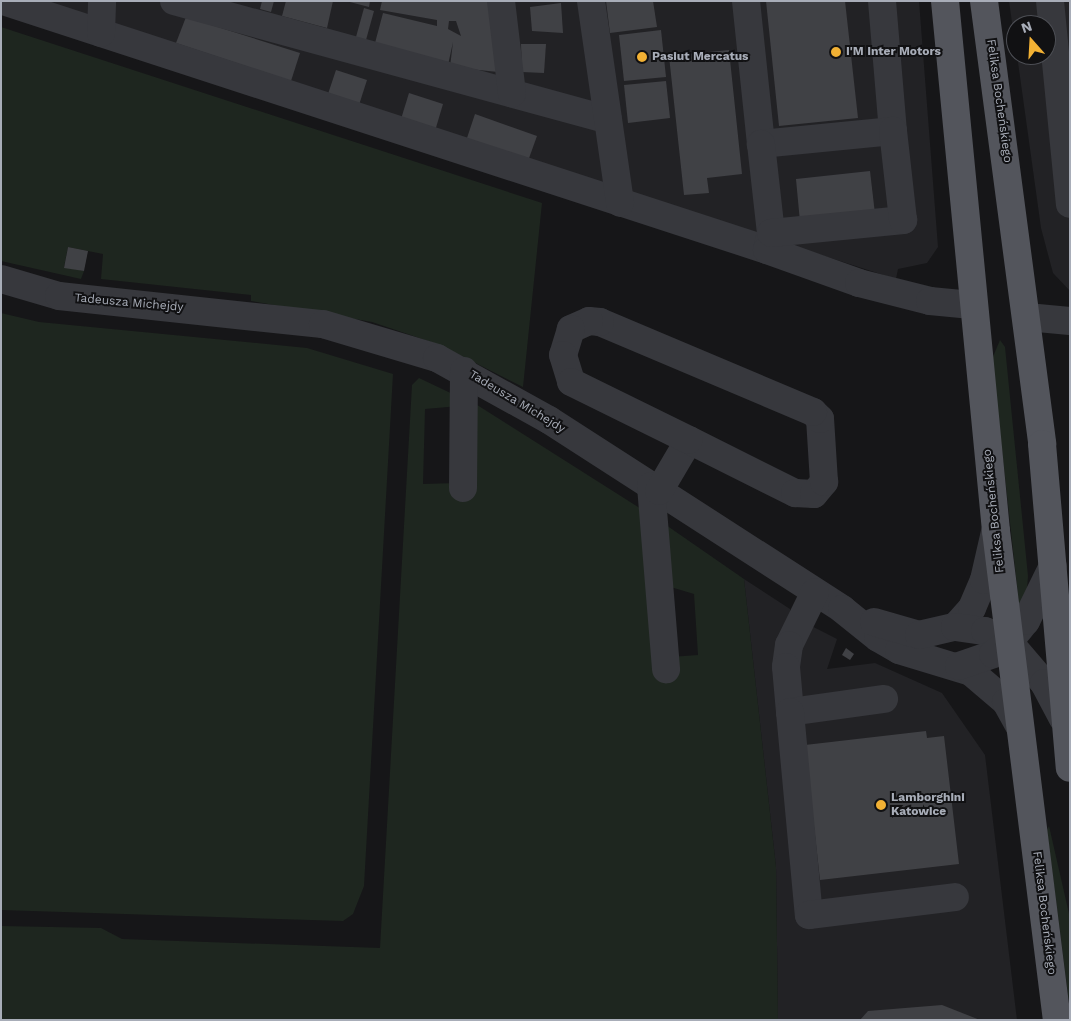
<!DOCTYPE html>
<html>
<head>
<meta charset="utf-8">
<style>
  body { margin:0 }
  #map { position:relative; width:1071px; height:1021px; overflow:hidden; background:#161618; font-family:"Work Sans",sans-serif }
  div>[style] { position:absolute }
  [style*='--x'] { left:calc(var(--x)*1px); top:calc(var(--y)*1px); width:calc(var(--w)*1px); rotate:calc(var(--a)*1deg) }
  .built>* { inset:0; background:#222225 }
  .green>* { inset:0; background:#1e261f }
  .building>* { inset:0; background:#404145 }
  .minor>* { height:28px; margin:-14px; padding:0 14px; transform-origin:14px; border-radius:14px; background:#37383d }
  .major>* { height:28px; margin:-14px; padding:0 14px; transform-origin:14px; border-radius:14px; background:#53555c }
  .dots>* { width:14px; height:14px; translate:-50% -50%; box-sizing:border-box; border:2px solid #111113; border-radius:50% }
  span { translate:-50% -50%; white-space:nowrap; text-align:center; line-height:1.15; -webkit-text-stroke:4px #111113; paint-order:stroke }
  .poi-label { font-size:12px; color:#a8adb8; font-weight:700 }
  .left { translate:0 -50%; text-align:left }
  .street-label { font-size:12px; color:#a8adb8 }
  .frame { position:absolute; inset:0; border:2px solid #a8adb8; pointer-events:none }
  .north { position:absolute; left:1006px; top:15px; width:50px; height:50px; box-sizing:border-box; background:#111113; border:1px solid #4d4f55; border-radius:50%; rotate:341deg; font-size:14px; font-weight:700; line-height:20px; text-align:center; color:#a8adb8 }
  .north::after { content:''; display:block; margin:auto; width:18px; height:22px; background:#f2b134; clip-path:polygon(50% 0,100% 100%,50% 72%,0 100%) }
</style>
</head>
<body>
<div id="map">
  <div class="built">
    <div style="clip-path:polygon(29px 1px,919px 1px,938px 247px,927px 263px,898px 269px,896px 279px)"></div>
    <div style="clip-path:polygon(1009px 1px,1070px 1px,1070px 291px,1053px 273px,1041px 228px,1017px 55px,1046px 55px,1046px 25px,1016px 25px,1016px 51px)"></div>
    <div style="clip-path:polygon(744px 579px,790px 609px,790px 615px,837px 639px,827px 669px,875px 663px,942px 693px,985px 755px,1017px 1020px,778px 1020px,776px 867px)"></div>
  </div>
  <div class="green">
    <div style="clip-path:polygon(1px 27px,542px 203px,523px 387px,440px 345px,372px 322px,251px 301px,251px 295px,101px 279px,103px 254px,68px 247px,64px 267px,84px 271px,81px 279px,1px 261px)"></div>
    <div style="clip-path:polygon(1px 313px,39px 322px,307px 348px,393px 374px,364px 886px,353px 914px,343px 921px,1px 910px)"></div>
    <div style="clip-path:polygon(1000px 340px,1005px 347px,1028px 576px,1026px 602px,1019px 604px,992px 359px)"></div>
    <div style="clip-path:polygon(419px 378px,459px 397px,459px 406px,425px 409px,423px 484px,458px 483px,474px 403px,646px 512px,670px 657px,698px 655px,694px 594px,664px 585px,666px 525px,744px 579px,776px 867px,778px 1020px,1px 1020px,1px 926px,101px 928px,122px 939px,380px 948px,412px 385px)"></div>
    <div style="clip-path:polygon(1049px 826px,1070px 918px,1070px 1010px,1047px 830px)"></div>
  </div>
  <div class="building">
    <div style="clip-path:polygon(262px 1px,274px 1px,271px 12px,260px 9px)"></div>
    <div style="clip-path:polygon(286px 1px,333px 1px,327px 28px,282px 16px)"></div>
    <div style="clip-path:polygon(346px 1px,370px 1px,369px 7px)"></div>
    <div style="clip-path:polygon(evenodd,382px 1px,491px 1px,498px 72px,450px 67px,453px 42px,448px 65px,375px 43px,383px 13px,437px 26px,437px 20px,380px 10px,382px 1px,449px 21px,456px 21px,461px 36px,448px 29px,449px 21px)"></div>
    <div style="clip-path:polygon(606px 1px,653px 1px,657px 27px,610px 33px)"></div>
    <div style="clip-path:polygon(766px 1px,845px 1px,858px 118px,779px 126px)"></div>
    <div style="clip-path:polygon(561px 3px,563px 33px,532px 31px,530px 7px)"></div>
    <div style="clip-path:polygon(364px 8px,374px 11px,366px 40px,356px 37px)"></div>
    <div style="clip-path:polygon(186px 17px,300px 53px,291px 81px,176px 43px)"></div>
    <div style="clip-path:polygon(661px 30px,666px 77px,624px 81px,619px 35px)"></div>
    <div style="clip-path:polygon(521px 44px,546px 44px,544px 73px,522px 72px)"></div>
    <div style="clip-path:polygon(729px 50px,742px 174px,707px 178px,709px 193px,684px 195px,669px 56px)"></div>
    <div style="clip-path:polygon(336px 70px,367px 80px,359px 105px,328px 94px)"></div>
    <div style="clip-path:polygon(666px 81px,670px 118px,628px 123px,624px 85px)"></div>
    <div style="clip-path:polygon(409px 93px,443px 104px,435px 131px,401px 119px)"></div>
    <div style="clip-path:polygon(475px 114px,537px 136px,528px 161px,466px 141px)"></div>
    <div style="clip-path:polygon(870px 171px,875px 214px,800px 222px,796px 179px)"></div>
    <div style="clip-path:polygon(68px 247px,88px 251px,84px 271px,64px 268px)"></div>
    <div style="clip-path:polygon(846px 648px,854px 654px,850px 660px,842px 655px)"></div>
    <div style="clip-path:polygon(926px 731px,927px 738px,944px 736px,959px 864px,820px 880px,805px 745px)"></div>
    <div style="clip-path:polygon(942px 1005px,980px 1020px,860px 1020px,868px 1011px)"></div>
  </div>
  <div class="minor">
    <div style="--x:3;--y:1;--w:804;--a:18.05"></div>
    <div style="--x:174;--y:1;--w:450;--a:15.3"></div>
    <div style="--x:501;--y:1;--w:93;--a:83.2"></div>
    <div style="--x:591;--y:1;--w:204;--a:81.8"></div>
    <div style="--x:746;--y:1;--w:144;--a:84"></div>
    <div style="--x:882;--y:1;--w:130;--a:85.2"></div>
    <div style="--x:893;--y:131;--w:133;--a:174.4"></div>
    <div style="--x:761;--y:144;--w:90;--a:83.6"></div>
    <div style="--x:771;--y:233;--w:17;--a:103"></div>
    <div style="--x:767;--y:250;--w:98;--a:19.7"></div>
    <div style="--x:859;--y:283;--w:73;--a:14.2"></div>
    <div style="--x:930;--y:301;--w:42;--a:5.4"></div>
    <div style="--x:1050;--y:1;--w:204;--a:84.4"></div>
    <div style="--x:101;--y:33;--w:32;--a:-88"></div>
    <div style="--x:771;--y:233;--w:133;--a:-5.6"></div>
    <div style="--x:903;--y:220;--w:90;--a:-96.4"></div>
    <div style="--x:1;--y:279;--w:60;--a:16.3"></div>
    <div style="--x:59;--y:296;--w:265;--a:6.1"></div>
    <div style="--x:323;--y:324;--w:119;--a:16.6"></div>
    <div style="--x:437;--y:358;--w:128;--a:29"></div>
    <div style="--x:549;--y:420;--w:349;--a:32.8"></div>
    <div style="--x:842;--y:609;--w:46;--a:38.9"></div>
    <div style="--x:878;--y:638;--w:24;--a:30"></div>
    <div style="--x:899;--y:650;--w:75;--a:17"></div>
    <div style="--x:971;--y:672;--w:46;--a:40.6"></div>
    <div style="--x:1006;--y:702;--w:29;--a:61"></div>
    <div style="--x:1027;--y:317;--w:43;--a:5.3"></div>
    <div style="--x:651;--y:486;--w:184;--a:85.3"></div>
    <div style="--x:463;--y:488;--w:117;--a:-89.5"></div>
    <div style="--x:659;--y:491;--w:59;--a:-59.5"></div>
    <div style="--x:689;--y:440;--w:119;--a:26.6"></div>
    <div style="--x:795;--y:493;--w:19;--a:3"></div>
    <div style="--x:814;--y:494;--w:16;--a:-50"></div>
    <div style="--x:824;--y:482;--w:63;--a:-93.6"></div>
    <div style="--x:820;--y:419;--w:10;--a:-135"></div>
    <div style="--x:813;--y:412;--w:231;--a:-157.1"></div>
    <div style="--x:600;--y:322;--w:11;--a:-175"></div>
    <div style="--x:589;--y:321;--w:20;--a:156"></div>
    <div style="--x:571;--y:329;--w:27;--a:107"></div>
    <div style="--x:563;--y:355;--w:28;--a:73"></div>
    <div style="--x:571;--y:382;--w:131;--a:26.2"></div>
    <div style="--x:815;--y:592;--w:59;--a:116.1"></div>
    <div style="--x:789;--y:645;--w:22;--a:98"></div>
    <div style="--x:786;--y:667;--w:45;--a:84.9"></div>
    <div style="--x:790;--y:712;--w:95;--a:-7.9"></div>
    <div style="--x:874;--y:622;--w:47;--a:16.1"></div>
    <div style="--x:919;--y:635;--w:37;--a:-13"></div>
    <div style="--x:955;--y:627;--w:25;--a:-48"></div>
    <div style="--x:972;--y:608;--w:30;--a:-67"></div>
    <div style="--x:984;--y:580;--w:49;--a:-77.1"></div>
    <div style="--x:955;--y:627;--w:30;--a:8"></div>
    <div style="--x:985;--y:631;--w:26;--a:25"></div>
    <div style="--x:1009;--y:642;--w:54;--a:49.5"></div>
    <div style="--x:1044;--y:683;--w:40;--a:62"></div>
    <div style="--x:959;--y:666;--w:36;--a:-19"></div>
    <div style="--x:993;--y:654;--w:20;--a:-37"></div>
    <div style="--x:1009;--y:642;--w:27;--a:-51"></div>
    <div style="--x:1026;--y:621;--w:61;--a:-63.9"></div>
    <div style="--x:790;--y:712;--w:204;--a:84.7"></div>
    <div style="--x:809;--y:915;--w:147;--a:-7"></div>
  </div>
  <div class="major">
    <div style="--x:945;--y:1;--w:532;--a:84.5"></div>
    <div style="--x:996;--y:531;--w:493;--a:82.9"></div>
    <div style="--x:984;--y:1;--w:447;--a:82.5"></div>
    <div style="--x:1042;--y:444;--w:325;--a:85.1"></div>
  </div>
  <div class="dots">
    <div style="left:836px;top:52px;background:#f2b134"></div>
    <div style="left:642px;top:57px;background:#f2b134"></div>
    <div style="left:881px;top:805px;background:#f2b134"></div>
  </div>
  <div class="poi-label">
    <span class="left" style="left:846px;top:52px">I'M Inter Motors</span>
    <span class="left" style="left:652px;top:57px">Pasiut Mercatus</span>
    <span class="left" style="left:891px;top:805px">Lamborghini<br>Katowice</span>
  </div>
  <div class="street-label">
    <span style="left:999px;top:101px;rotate:82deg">Feliksa Bocheńskiego</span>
    <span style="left:129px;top:303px;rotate:5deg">Tadeusza Michejdy</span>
    <span style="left:517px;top:402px;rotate:31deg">Tadeusza Michejdy</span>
    <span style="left:994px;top:511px;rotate:-96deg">Feliksa Bocheńskiego</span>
    <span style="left:1044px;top:913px;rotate:83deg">Feliksa Bocheńskiego</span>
  </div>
  <div class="frame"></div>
  <div class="north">N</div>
</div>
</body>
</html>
